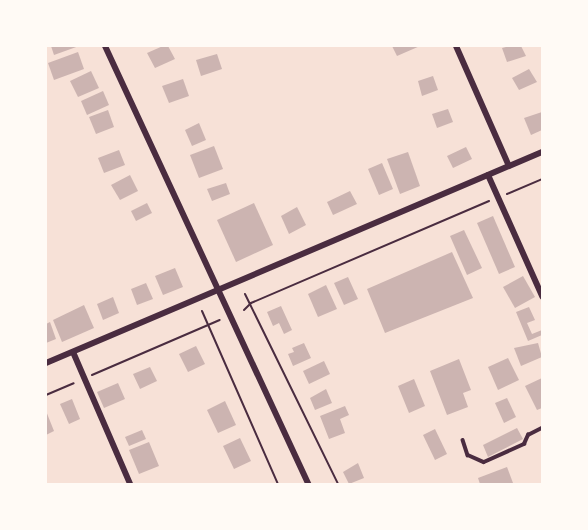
<!DOCTYPE html>
<html>
<head>
<meta charset="utf-8">
<style>
  body { margin:0 }
  #map { position:relative; width:588px; height:530px; overflow:hidden; background:#f7e1d7; font-family:"DejaVu Sans",sans-serif }
  div>[style] { position:absolute }
  [style*='--x'] { left:calc(var(--x)*1px); top:calc(var(--y)*1px); width:calc(var(--w)*1px); rotate:calc(var(--a)*1deg) }
  .building>* { inset:0; background:#ccb4b1 }
  .path>* { height:2px; margin:-1px; padding:0 1px; transform-origin:1px; border-radius:1px; background:#4a2c40 }
  .service>* { height:3.5px; margin:-1.75px; padding:0 1.75px; transform-origin:1.75px; border-radius:1.75px; background:#4a2c40 }
  .minor>* { height:6px; margin:-3px; padding:0 3px; transform-origin:3px; border-radius:3px; background:#4a2c40 }
  span { translate:-50% -50%; white-space:nowrap; text-align:center; line-height:1.15; -webkit-text-stroke:5px #fffaf5; paint-order:stroke }
  .frame { position:absolute; inset:0; border:47px solid #fffaf5; pointer-events:none }
</style>
</head>
<body>
<div id="map">
  <div class="building">
    <div style="clip-path:polygon(51px 46px,79px 46px,54px 55px)"></div>
    <div style="clip-path:polygon(163px 46px,168px 46px,175px 59px,155px 68px,147px 53px)"></div>
    <div style="clip-path:polygon(392px 46px,420px 46px,397px 56px)"></div>
    <div style="clip-path:polygon(510px 46px,521px 46px,526px 56px,507px 62px,502px 48px)"></div>
    <div style="clip-path:polygon(78px 52px,84px 69px,54px 80px,48px 63px)"></div>
    <div style="clip-path:polygon(217px 54px,222px 69px,201px 76px,196px 60px)"></div>
    <div style="clip-path:polygon(529px 69px,537px 82px,519px 90px,512px 78px)"></div>
    <div style="clip-path:polygon(91px 71px,99px 88px,78px 97px,70px 81px)"></div>
    <div style="clip-path:polygon(433px 76px,438px 90px,422px 96px,418px 81px)"></div>
    <div style="clip-path:polygon(183px 79px,189px 96px,169px 103px,162px 86px)"></div>
    <div style="clip-path:polygon(103px 91px,109px 105px,87px 115px,81px 101px)"></div>
    <div style="clip-path:polygon(448px 109px,453px 122px,437px 128px,432px 114px)"></div>
    <div style="clip-path:polygon(108px 110px,114px 127px,96px 134px,89px 117px)"></div>
    <div style="clip-path:polygon(542px 112px,542px 130px,531px 135px,524px 118px)"></div>
    <div style="clip-path:polygon(199px 123px,206px 140px,192px 146px,185px 130px)"></div>
    <div style="clip-path:polygon(214px 146px,223px 169px,199px 178px,190px 155px)"></div>
    <div style="clip-path:polygon(466px 147px,472px 159px,453px 168px,447px 156px)"></div>
    <div style="clip-path:polygon(119px 150px,125px 165px,104px 173px,98px 158px)"></div>
    <div style="clip-path:polygon(408px 152px,420px 186px,400px 194px,387px 159px)"></div>
    <div style="clip-path:polygon(382px 163px,393px 189px,379px 195px,368px 169px)"></div>
    <div style="clip-path:polygon(130px 175px,138px 191px,120px 200px,111px 185px)"></div>
    <div style="clip-path:polygon(226px 183px,230px 194px,212px 201px,207px 189px)"></div>
    <div style="clip-path:polygon(350px 191px,357px 204px,333px 215px,327px 202px)"></div>
    <div style="clip-path:polygon(147px 203px,152px 213px,136px 221px,131px 211px)"></div>
    <div style="clip-path:polygon(254px 203px,273px 245px,236px 262px,217px 220px)"></div>
    <div style="clip-path:polygon(297px 207px,306px 225px,289px 234px,281px 216px)"></div>
    <div style="clip-path:polygon(493px 216px,515px 267px,499px 274px,477px 223px)"></div>
    <div style="clip-path:polygon(464px 230px,482px 268px,467px 275px,450px 236px)"></div>
    <div style="clip-path:polygon(452px 252px,473px 298px,385px 333px,367px 289px)"></div>
    <div style="clip-path:polygon(175px 268px,183px 287px,163px 295px,155px 276px)"></div>
    <div style="clip-path:polygon(523px 276px,535px 297px,515px 308px,503px 287px)"></div>
    <div style="clip-path:polygon(348px 277px,358px 299px,344px 305px,334px 283px)"></div>
    <div style="clip-path:polygon(146px 283px,153px 299px,137px 305px,131px 289px)"></div>
    <div style="clip-path:polygon(326px 285px,337px 309px,318px 317px,308px 294px)"></div>
    <div style="clip-path:polygon(113px 297px,119px 313px,103px 320px,97px 304px)"></div>
    <div style="clip-path:polygon(84px 305px,94px 328px,62px 342px,53px 320px)"></div>
    <div style="clip-path:polygon(281px 306px,292px 330px,284px 334px,279px 323px,273px 326px,267px 312px)"></div>
    <div style="clip-path:polygon(529px 307px,535px 320px,527px 323px,532px 334px,542px 330px,542px 335px,528px 341px,516px 312px)"></div>
    <div style="clip-path:polygon(50px 322px,56px 339px,46px 343px,46px 324px)"></div>
    <div style="clip-path:polygon(304px 343px,311px 358px,293px 366px,288px 354px,294px 352px,292px 348px)"></div>
    <div style="clip-path:polygon(538px 343px,542px 357px,521px 366px,514px 348px)"></div>
    <div style="clip-path:polygon(196px 346px,205px 364px,188px 372px,179px 354px)"></div>
    <div style="clip-path:polygon(508px 358px,519px 380px,498px 390px,488px 367px)"></div>
    <div style="clip-path:polygon(459px 359px,471px 390px,463px 393px,468px 407px,447px 415px,430px 371px)"></div>
    <div style="clip-path:polygon(324px 361px,330px 374px,309px 384px,303px 371px)"></div>
    <div style="clip-path:polygon(150px 367px,157px 381px,140px 389px,133px 374px)"></div>
    <div style="clip-path:polygon(542px 378px,542px 408px,537px 410px,525px 386px)"></div>
    <div style="clip-path:polygon(414px 379px,425px 406px,409px 413px,398px 386px)"></div>
    <div style="clip-path:polygon(118px 383px,125px 399px,104px 408px,97px 392px)"></div>
    <div style="clip-path:polygon(326px 389px,332px 403px,315px 410px,310px 398px)"></div>
    <div style="clip-path:polygon(507px 398px,516px 417px,504px 423px,495px 403px)"></div>
    <div style="clip-path:polygon(72px 399px,80px 419px,69px 424px,60px 404px)"></div>
    <div style="clip-path:polygon(225px 401px,236px 425px,218px 433px,207px 410px)"></div>
    <div style="clip-path:polygon(345px 406px,349px 415px,340px 419px,345px 433px,329px 439px,320px 416px)"></div>
    <div style="clip-path:polygon(46px 411px,54px 431px,46px 435px)"></div>
    <div style="clip-path:polygon(517px 428px,523px 439px,488px 457px,483px 445px)"></div>
    <div style="clip-path:polygon(435px 429px,447px 454px,435px 460px,423px 435px)"></div>
    <div style="clip-path:polygon(142px 430px,146px 439px,129px 446px,125px 437px)"></div>
    <div style="clip-path:polygon(240px 438px,251px 461px,234px 469px,223px 446px)"></div>
    <div style="clip-path:polygon(149px 442px,159px 466px,139px 474px,129px 450px)"></div>
    <div style="clip-path:polygon(358px 463px,364px 478px,349px 484px,343px 472px)"></div>
    <div style="clip-path:polygon(507px 467px,513px 483px,480px 484px,478px 478px)"></div>
  </div>
  <div class="path">
    <div style="--x:507;--y:194;--w:38;--a:-23"></div>
    <div style="--x:245;--y:294;--w:212;--a:63.9"></div>
    <div style="--x:244;--y:310;--w:10;--a:-45"></div>
    <div style="--x:251;--y:303;--w:259;--a:-23.2"></div>
    <div style="--x:202;--y:311;--w:189;--a:66.3"></div>
    <div style="--x:92;--y:375;--w:139;--a:-23.3"></div>
    <div style="--x:46;--y:395;--w:30;--a:-23"></div>
  </div>
  <div class="service">
    <div style="--x:463;--y:440;--w:16;--a:72"></div>
    <div style="--x:468;--y:455;--w:17;--a:24"></div>
    <div style="--x:484;--y:462;--w:44;--a:-24.2"></div>
    <div style="--x:524;--y:444;--w:10;--a:-66"></div>
    <div style="--x:528;--y:435;--w:16;--a:-27"></div>
  </div>
  <div class="minor">
    <div style="--x:105;--y:46;--w:483;--a:65.1"></div>
    <div style="--x:456;--y:46;--w:131;--a:66.2"></div>
    <div style="--x:488;--y:175;--w:133;--a:65.9"></div>
    <div style="--x:73;--y:352;--w:144;--a:66.6"></div>
    <div style="--x:46;--y:363;--w:539;--a:-23.05"></div>
  </div>
  <div class="frame"></div>
</div>
</body>
</html>
